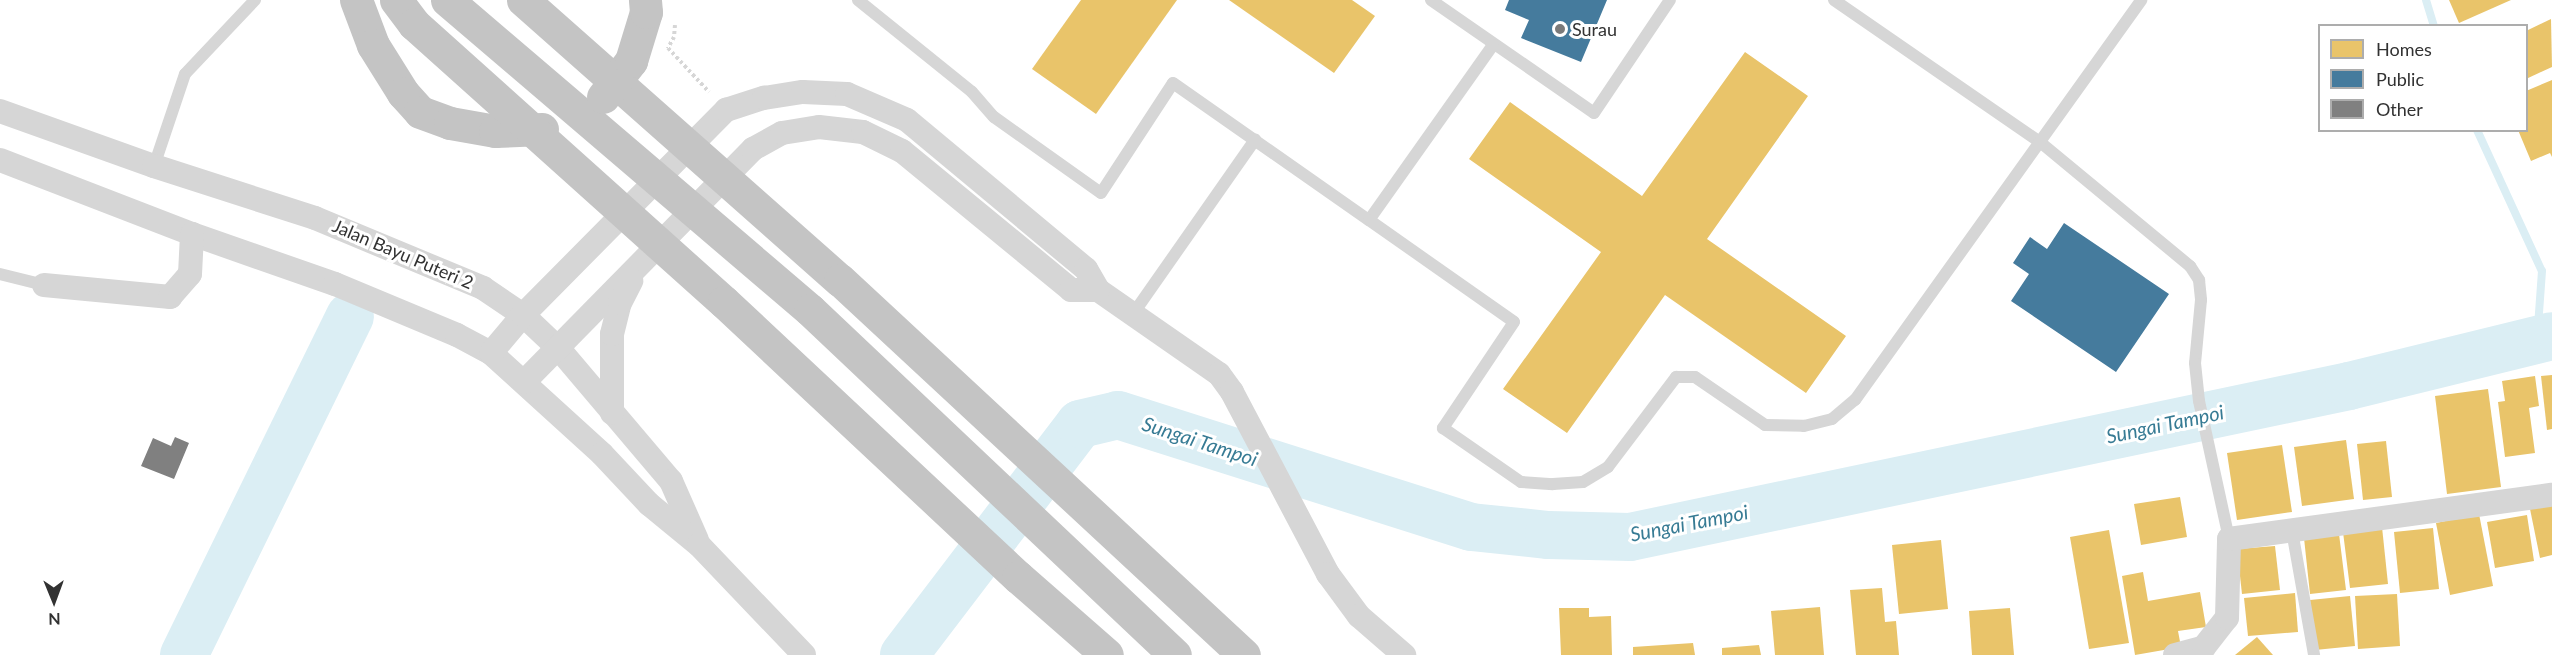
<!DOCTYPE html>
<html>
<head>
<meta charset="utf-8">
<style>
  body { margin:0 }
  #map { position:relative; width:2552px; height:655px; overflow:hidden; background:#fff; font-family:Lato,sans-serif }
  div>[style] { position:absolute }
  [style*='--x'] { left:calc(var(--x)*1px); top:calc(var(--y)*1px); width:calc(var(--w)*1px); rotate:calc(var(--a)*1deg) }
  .homes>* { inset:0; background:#e9c46a }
  .public>* { inset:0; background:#457b9d }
  .stream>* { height:8px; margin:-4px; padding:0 4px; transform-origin:4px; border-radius:4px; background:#dbeef4 }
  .river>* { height:48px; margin:-24px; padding:0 24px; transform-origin:24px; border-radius:24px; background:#dbeef4 }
  .building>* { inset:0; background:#808080 }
  .path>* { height:4px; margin-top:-2px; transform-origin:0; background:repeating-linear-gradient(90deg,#d6d6d6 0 3px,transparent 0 6px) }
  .service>* { height:12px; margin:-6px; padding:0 6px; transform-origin:6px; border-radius:6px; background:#d6d6d6 }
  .minor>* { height:24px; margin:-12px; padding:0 12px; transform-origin:12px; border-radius:12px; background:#d6d6d6 }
  .motorway>* { height:33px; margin:-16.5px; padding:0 16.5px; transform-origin:16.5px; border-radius:16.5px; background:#c4c4c4 }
  .dots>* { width:16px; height:16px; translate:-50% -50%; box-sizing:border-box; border:3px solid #fff; border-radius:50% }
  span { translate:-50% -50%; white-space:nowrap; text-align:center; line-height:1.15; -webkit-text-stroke:6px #fff; paint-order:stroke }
  .poi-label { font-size:18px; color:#323232 }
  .left { translate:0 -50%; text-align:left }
  .street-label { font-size:18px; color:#323232 }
  .water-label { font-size:20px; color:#377b94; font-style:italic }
  .legend { position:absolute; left:2318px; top:24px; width:210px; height:108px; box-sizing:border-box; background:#fff; border:2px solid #adadad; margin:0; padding:8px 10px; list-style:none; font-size:18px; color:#323232 }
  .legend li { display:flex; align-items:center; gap:12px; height:30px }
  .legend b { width:30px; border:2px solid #adadad }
  .north { position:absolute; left:24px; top:571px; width:60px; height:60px; -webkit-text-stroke:4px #fff; paint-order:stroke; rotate:179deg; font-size:16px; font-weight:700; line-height:24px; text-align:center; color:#323232 }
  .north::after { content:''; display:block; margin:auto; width:21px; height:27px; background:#323232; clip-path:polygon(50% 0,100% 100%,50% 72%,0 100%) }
</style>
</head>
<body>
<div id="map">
  <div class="homes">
    <div style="clip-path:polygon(1081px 0,1177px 0,1096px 114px,1032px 69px)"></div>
    <div style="clip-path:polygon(1229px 0,1352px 0,1375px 16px,1334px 73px)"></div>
    <div style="clip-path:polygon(2449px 0,2511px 0,2459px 23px)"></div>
    <div style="clip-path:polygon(2551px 19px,2552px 67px,2526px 79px,2526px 31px)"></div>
    <div style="clip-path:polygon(1745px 52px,1808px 96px,1707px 239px,1846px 336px,1806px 393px,1665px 295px,1567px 433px,1503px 389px,1601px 252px,1469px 159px,1510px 102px,1642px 196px)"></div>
    <div style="clip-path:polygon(2552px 80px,2552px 157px,2550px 153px,2531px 161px,2518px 130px,2526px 130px,2526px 91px)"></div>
    <div style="clip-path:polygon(2552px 375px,2552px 429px,2547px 430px,2541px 376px)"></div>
    <div style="clip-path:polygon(2535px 376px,2539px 406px,2529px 408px,2535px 453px,2505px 457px,2498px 402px,2505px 401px,2502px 381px)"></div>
    <div style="clip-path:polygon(2488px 389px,2501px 487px,2447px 494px,2435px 396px)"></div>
    <div style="clip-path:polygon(2346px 440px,2354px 499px,2302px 506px,2294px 447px)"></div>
    <div style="clip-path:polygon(2386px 441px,2392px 497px,2363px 500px,2357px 444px)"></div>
    <div style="clip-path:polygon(2282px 445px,2292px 512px,2237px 520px,2227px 453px)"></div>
    <div style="clip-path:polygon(2180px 497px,2187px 537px,2141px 545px,2134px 504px)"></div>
    <div style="clip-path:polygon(2552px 505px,2552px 555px,2540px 558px,2530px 509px)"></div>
    <div style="clip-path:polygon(2479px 514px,2493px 586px,2450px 595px,2436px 523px)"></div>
    <div style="clip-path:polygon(2527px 515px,2534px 561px,2495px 568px,2487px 522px)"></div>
    <div style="clip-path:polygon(2382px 527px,2388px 584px,2350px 588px,2343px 532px)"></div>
    <div style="clip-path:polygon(2433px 528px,2439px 589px,2400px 593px,2394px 532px)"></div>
    <div style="clip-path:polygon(2109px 530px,2129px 643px,2089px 649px,2070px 537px)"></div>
    <div style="clip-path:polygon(2339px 534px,2346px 590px,2310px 594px,2304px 538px)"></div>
    <div style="clip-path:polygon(1941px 540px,1948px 609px,1899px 614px,1892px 545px)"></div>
    <div style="clip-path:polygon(2275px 546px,2280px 590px,2242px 594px,2237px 549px)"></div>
    <div style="clip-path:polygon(2143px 572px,2148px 601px,2200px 592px,2206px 627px,2178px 631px,2181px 647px,2135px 655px,2122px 576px)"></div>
    <div style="clip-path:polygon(1882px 588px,1885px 622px,1896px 621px,1899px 655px,1856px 655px,1850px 590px)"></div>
    <div style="clip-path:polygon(2295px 593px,2298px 632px,2248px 636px,2244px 598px)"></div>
    <div style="clip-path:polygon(2397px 594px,2400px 646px,2358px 649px,2355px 596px)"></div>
    <div style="clip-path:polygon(2350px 596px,2355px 646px,2315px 650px,2310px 600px)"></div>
    <div style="clip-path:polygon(1820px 607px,1824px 655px,1775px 655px,1771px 611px)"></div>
    <div style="clip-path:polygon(1559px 608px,1589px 608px,1589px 617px,1611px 616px,1612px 655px,1561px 655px)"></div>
    <div style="clip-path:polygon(2010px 608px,2014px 655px,1972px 655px,1969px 611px)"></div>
    <div style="clip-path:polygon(2257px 637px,2273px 655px,2235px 655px)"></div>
    <div style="clip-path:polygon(1693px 643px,1695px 655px,1633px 655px,1633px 647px)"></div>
    <div style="clip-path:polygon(1759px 645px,1761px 655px,1722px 655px,1722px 648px)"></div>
  </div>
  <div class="public">
    <div style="clip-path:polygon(1509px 0,1607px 0,1581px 62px,1521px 38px,1529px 20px,1505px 10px)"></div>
    <div style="clip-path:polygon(2064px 223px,2169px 294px,2116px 372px,2011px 301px,2029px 274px,2013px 263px,2030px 237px,2047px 249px)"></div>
  </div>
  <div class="stream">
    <div style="--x:2426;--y:0;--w:27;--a:73"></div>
    <div style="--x:2477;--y:130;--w:155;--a:65.3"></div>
    <div style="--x:2542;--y:271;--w:70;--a:94.1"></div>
  </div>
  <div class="river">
    <div style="--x:184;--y:655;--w:377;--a:-63.9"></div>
    <div style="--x:904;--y:655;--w:290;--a:-52.7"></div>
    <div style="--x:1080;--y:424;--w:39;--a:-13"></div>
    <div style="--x:1118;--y:415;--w:370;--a:17.6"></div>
    <div style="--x:1471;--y:527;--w:78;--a:5.9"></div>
    <div style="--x:1549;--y:535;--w:81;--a:1.4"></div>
    <div style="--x:1630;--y:537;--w:735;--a:-11.86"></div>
    <div style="--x:2349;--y:386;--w:209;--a:-13.8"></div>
  </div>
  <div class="building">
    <div style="clip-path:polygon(175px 437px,189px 443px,174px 479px,141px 466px,153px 438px,171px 446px)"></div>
  </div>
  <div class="path">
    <div style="--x:675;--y:25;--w:12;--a:95"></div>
    <div style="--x:674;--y:37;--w:13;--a:119"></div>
    <div style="--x:668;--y:48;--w:60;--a:47"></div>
  </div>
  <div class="service">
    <div style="--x:858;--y:0;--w:146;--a:38.9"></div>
    <div style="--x:972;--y:92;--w:33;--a:49"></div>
    <div style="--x:994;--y:117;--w:131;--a:35.4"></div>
    <div style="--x:1101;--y:193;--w:131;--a:-56.8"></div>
    <div style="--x:1173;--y:83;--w:239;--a:35"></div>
    <div style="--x:1431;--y:0;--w:198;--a:34.7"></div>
    <div style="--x:1594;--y:113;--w:136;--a:-56.1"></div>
    <div style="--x:1834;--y:0;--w:250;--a:34.6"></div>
    <div style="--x:2040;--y:142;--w:195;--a:39.6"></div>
    <div style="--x:2190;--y:266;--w:17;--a:57"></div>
    <div style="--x:2199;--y:280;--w:20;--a:84"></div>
    <div style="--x:2201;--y:300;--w:63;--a:95.4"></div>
    <div style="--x:2195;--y:363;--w:38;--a:84"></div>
    <div style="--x:2199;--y:401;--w:141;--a:77.7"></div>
    <div style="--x:1493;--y:45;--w:214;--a:125.3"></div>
    <div style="--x:1369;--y:220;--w:177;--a:35.1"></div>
    <div style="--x:1514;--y:322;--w:128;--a:123.8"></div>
    <div style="--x:1443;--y:428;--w:95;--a:34.7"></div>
    <div style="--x:1521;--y:482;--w:32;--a:4"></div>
    <div style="--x:1553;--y:484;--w:30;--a:-4"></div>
    <div style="--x:1583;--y:482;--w:29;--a:-31"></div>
    <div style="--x:1608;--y:467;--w:113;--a:-52.9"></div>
    <div style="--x:1676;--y:377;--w:19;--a:0"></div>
    <div style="--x:1695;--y:377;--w:85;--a:34.4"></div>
    <div style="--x:1765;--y:425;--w:39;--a:1"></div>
    <div style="--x:1804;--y:426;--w:29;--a:-14"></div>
    <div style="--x:1832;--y:419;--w:30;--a:-40"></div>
    <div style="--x:1855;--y:400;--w:492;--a:-54.4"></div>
    <div style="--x:154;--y:166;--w:97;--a:-71.4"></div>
    <div style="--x:185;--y:74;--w:102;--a:-46.6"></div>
    <div style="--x:0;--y:274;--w:45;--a:14"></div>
    <div style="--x:1133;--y:314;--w:213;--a:-55"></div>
    <div style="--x:2292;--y:531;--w:126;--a:79.9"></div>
  </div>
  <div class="minor">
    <div style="--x:0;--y:111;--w:164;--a:19.7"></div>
    <div style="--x:154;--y:166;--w:169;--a:17.9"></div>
    <div style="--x:315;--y:218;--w:182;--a:22.6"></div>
    <div style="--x:483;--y:288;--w:48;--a:34"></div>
    <div style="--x:523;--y:315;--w:50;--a:43.4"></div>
    <div style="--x:559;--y:349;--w:173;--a:49.7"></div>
    <div style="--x:671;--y:481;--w:64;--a:66.2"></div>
    <div style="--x:0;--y:160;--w:206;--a:21.1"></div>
    <div style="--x:192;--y:234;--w:151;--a:19.3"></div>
    <div style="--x:335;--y:284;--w:132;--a:22.7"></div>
    <div style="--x:457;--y:335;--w:38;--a:28"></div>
    <div style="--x:491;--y:353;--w:150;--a:42.3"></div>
    <div style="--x:602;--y:454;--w:69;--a:46.8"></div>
    <div style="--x:649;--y:504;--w:65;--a:39.4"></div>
    <div style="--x:699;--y:545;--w:152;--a:46.3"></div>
    <div style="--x:44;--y:285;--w:127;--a:5.4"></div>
    <div style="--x:170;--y:297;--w:30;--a:-49"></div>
    <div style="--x:190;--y:274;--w:40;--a:-87.1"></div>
    <div style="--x:491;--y:353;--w:50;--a:-49.9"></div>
    <div style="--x:523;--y:315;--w:289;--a:-45.3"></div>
    <div style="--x:726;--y:110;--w:40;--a:-18"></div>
    <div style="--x:764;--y:98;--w:39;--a:-9"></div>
    <div style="--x:803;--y:92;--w:44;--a:2.6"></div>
    <div style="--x:847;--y:94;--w:65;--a:23.4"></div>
    <div style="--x:907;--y:120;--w:233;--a:39.8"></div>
    <div style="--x:1086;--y:269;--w:24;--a:60"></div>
    <div style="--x:1098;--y:290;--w:147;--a:34.8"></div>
    <div style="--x:1219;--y:374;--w:22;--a:54"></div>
    <div style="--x:1232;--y:392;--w:206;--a:62.2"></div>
    <div style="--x:1328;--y:574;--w:52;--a:53.6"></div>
    <div style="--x:1359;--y:616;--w:60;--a:40.9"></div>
    <div style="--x:524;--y:382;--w:327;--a:-45.5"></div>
    <div style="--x:753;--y:149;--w:33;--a:-29"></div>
    <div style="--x:782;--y:133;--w:37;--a:-9"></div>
    <div style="--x:819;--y:127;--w:44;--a:6.5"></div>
    <div style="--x:863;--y:132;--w:43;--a:26"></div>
    <div style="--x:902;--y:151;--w:219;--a:39.4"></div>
    <div style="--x:1071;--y:290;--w:27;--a:0"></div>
    <div style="--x:612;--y:413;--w:79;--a:-90"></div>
    <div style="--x:612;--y:334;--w:32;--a:-76"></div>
    <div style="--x:620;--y:303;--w:25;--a:-63"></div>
    <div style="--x:2175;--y:655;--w:30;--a:-15"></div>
    <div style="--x:2204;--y:647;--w:37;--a:-52"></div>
    <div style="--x:2227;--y:618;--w:79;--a:-88.5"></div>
    <div style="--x:2229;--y:539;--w:326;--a:-7.8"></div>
  </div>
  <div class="motorway">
    <div style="--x:356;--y:0;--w:48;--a:69.3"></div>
    <div style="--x:373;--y:45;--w:57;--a:58"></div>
    <div style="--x:403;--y:93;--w:25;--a:48"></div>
    <div style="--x:420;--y:112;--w:32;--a:20"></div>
    <div style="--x:450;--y:123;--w:46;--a:10.1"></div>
    <div style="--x:495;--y:131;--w:47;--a:-2.4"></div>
    <div style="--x:396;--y:0;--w:30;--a:53"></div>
    <div style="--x:414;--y:24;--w:416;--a:41.9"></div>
    <div style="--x:724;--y:302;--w:403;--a:43.1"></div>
    <div style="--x:1018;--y:577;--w:118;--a:41.2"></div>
    <div style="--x:447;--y:0;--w:477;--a:40.5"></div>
    <div style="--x:810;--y:310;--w:502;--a:43.39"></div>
    <div style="--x:523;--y:0;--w:423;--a:41.5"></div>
    <div style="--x:840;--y:280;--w:551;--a:42.87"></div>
    <div style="--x:603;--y:97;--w:46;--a:-52.1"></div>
    <div style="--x:631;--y:61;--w:51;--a:-73"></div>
    <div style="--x:646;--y:12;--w:12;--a:-95"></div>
  </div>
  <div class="dots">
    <div style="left:1560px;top:29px;background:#7a7a7a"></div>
  </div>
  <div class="poi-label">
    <span class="left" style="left:1572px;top:29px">Surau</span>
  </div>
  <div class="street-label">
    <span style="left:403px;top:254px;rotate:23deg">Jalan Bayu Puteri 2</span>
  </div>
  <div class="water-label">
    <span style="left:2165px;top:424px;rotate:-12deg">Sungai Tampoi</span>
    <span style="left:1200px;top:441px;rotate:18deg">Sungai Tampoi</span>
    <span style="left:1689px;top:523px;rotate:-11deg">Sungai Tampoi</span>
  </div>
  <ul class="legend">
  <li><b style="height:16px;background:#e9c46a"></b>Homes</li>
  <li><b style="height:16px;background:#457b9d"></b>Public</li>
  <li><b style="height:16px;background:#808080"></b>Other</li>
  </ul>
  <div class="north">N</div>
</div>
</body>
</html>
